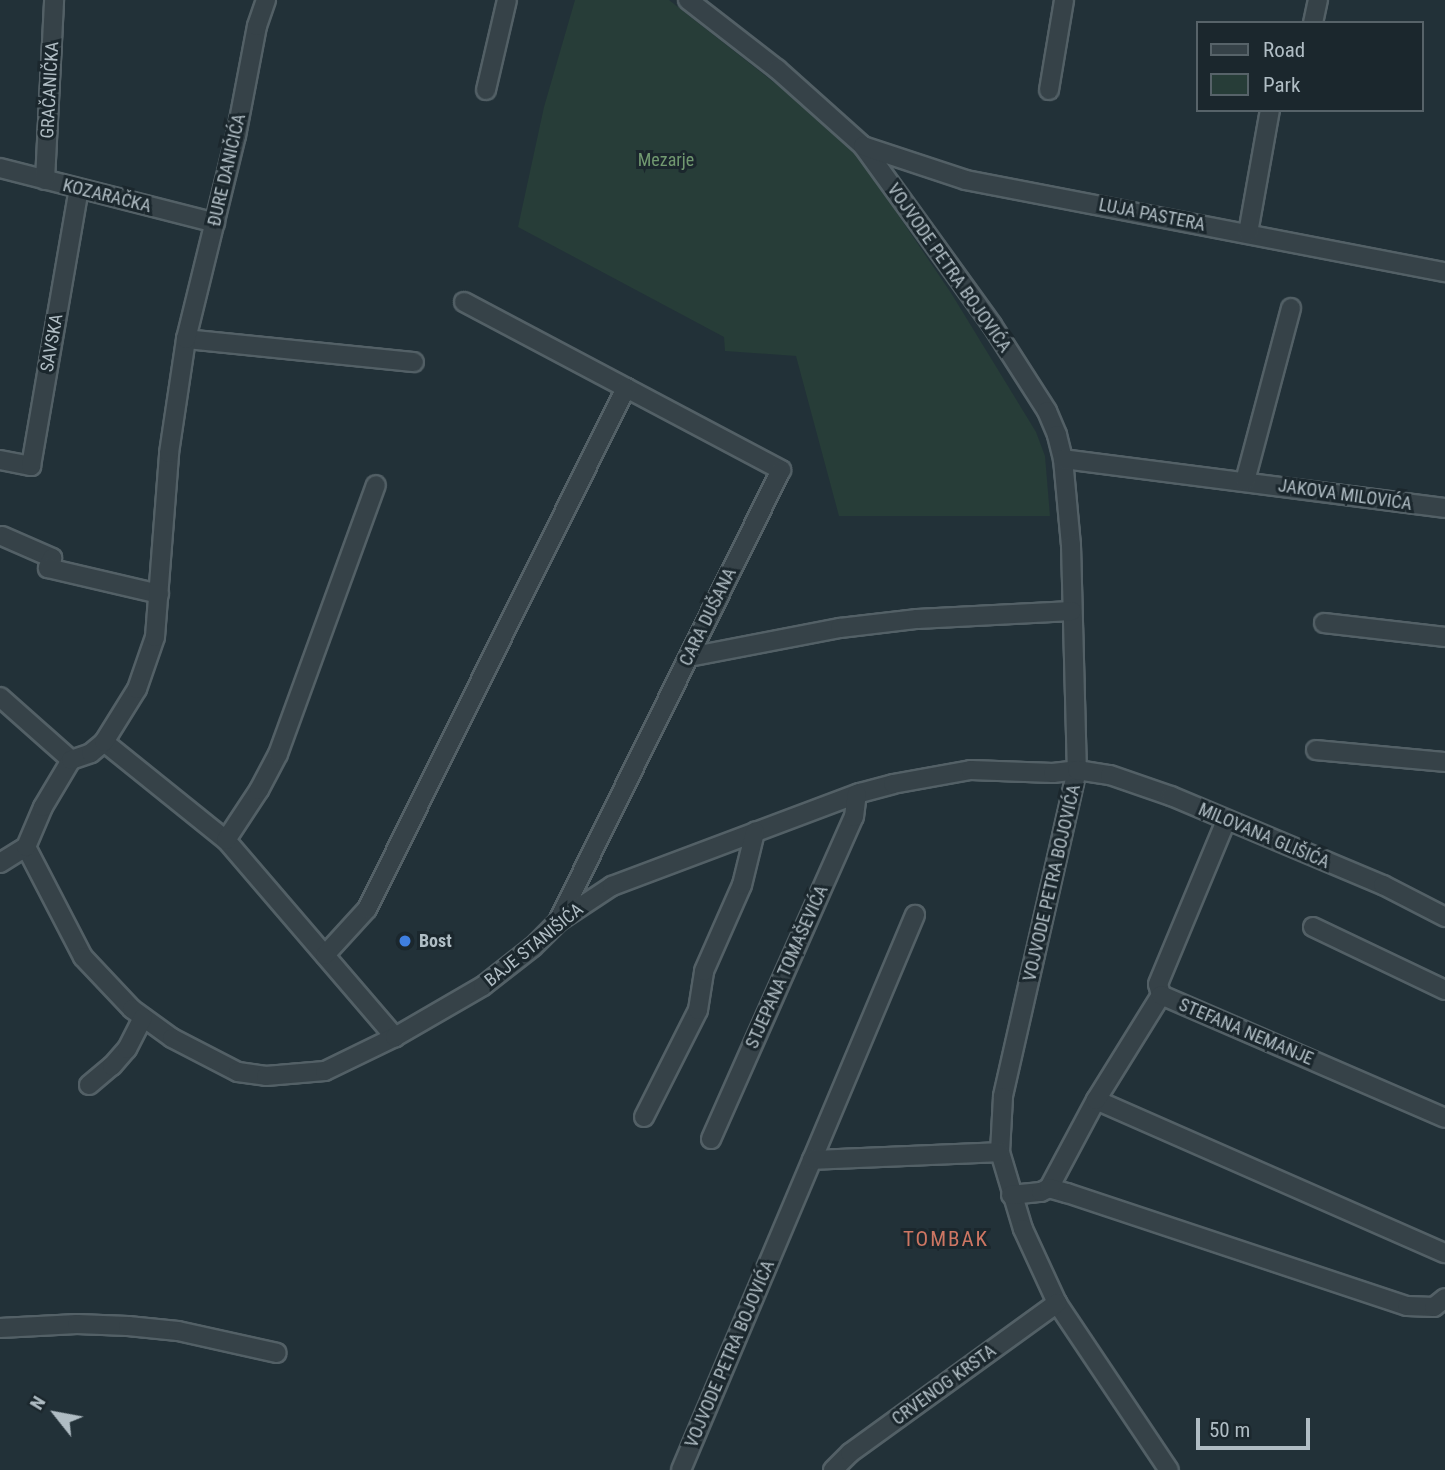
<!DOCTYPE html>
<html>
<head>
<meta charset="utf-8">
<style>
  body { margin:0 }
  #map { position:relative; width:1445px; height:1470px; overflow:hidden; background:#223138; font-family:"Roboto Condensed",sans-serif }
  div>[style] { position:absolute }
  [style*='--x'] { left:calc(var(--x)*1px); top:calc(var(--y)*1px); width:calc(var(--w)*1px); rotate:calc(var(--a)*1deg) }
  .green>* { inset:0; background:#273d38 }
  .roads { filter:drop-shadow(2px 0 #536066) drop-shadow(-2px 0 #536066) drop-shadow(0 2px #536066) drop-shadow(0 -2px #536066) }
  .minor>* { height:18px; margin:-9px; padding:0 9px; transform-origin:9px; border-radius:9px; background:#364248 }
  .dots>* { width:19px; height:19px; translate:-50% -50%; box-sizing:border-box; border:4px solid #1b272d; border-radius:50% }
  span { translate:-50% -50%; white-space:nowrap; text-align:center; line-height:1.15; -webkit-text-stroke:6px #1b272d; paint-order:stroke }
  .street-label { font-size:18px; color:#b0bdc4 }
  .park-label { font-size:18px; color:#719970 }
  .poi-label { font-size:18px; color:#b0bdc4; font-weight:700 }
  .left { translate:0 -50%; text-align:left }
  .quarter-label { font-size:21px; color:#cd7663; letter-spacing:2px }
  .legend { position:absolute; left:1196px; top:21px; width:228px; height:91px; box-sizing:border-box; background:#1b272d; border:2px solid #576369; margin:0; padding:9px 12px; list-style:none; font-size:21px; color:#b0bdc4 }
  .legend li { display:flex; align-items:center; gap:14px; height:35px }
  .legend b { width:35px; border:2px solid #576369 }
  .north { position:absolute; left:21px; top:1379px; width:70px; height:70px; -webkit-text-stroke:5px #1b272d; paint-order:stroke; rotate:301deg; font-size:19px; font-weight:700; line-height:28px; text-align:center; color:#b0bdc4 }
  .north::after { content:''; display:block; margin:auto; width:24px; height:32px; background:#b0bdc4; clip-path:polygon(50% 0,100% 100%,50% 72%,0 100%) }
  .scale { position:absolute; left:1196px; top:1418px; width:114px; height:32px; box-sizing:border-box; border:4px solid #b0bdc4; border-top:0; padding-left:9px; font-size:21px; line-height:24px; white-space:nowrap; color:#b0bdc4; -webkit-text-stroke:5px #1b272d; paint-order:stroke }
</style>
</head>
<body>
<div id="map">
  <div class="green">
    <div style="clip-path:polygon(575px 0,669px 0,832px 128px,861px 160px,951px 293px,1036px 432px,1045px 456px,1050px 516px,839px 516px,796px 356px,725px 351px,724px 337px,518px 227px,544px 107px)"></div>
  </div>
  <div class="roads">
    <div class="minor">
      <div style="--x:688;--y:0;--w:113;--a:37.8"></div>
      <div style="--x:777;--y:69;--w:115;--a:41.8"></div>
      <div style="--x:863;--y:146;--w:221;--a:54.2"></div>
      <div style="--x:992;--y:325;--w:102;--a:57.4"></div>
      <div style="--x:1047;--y:411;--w:26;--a:67"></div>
      <div style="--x:1057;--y:435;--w:25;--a:76"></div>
      <div style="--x:1063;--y:459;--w:86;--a:84.7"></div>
      <div style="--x:1071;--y:545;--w:225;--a:88.5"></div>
      <div style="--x:1077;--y:770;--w:335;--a:102.8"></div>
      <div style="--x:1003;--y:1097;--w:55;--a:93.1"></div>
      <div style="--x:1000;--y:1152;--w:80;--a:73.4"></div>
      <div style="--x:1023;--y:1229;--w:81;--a:65.3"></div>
      <div style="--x:1057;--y:1303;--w:201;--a:56.2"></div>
      <div style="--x:1313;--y:23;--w:24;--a:-78"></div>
      <div style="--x:486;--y:90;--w:92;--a:-76.9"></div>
      <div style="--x:1049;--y:90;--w:91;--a:-80.5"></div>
      <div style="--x:863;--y:146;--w:108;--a:18.3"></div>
      <div style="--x:966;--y:180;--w:488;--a:10.9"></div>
      <div style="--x:0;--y:168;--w:222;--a:14.3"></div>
      <div style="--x:45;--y:180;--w:180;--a:-87.1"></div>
      <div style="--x:1248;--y:233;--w:125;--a:-79.9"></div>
      <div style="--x:464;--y:302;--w:359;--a:27.9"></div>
      <div style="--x:781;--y:470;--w:500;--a:116.3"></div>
      <div style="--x:186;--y:339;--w:229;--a:5.8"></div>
      <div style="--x:1063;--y:459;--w:385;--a:7.3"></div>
      <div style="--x:0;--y:460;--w:32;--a:11"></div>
      <div style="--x:31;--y:466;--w:281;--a:-80.2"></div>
      <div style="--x:1245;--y:481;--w:179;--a:-75.1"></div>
      <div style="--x:2;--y:536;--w:55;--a:23.7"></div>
      <div style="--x:52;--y:558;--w:11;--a:112"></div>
      <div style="--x:48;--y:568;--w:114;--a:13.2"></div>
      <div style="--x:1324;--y:623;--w:122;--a:6.6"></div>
      <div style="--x:689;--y:657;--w:154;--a:-10.9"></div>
      <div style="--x:840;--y:628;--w:78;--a:-6.7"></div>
      <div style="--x:917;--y:619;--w:155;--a:-3"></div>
      <div style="--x:0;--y:697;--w:95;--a:41.6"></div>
      <div style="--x:104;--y:742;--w:156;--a:38.8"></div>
      <div style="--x:226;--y:840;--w:260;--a:49.4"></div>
      <div style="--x:1316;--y:750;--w:130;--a:5.3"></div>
      <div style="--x:226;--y:840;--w:60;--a:-56.6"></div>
      <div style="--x:259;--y:790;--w:41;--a:-62.2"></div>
      <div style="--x:278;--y:754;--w:286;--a:-70"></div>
      <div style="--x:26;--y:847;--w:124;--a:62.6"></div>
      <div style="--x:83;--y:957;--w:71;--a:46.7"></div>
      <div style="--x:132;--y:1009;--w:49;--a:35.9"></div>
      <div style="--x:172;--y:1038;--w:74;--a:27.3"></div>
      <div style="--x:238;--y:1072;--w:28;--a:8"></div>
      <div style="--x:266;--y:1076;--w:59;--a:-4.8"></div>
      <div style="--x:325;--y:1071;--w:78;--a:-25.9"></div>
      <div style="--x:395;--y:1037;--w:102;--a:-30.1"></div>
      <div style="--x:483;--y:986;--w:63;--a:-38"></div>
      <div style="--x:533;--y:947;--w:37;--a:-45"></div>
      <div style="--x:559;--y:921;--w:64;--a:-33.4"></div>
      <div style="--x:612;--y:886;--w:265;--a:-20.6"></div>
      <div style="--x:860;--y:793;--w:34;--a:-15"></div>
      <div style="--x:893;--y:784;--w:79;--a:-10.2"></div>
      <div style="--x:971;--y:770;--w:82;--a:2.1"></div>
      <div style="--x:1053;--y:773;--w:24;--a:-7"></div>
      <div style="--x:1077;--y:770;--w:33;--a:9"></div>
      <div style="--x:1110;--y:775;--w:65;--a:19"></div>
      <div style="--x:1171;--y:796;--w:230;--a:22.8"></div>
      <div style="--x:1383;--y:885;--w:70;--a:27.3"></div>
      <div style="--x:0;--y:863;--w:31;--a:-32"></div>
      <div style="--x:26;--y:847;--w:43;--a:-67"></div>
      <div style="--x:43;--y:807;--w:55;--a:-59.2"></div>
      <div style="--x:71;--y:760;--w:21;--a:-19"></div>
      <div style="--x:91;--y:753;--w:17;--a:-40"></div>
      <div style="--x:104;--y:742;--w:62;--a:-58.1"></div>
      <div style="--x:137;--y:689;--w:55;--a:-70.9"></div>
      <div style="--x:155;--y:637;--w:185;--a:-85.6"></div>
      <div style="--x:169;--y:453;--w:115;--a:-81.5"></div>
      <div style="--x:186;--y:339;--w:209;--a:-76.2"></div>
      <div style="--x:236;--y:136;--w:112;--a:-79.2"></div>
      <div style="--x:257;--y:26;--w:28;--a:-71"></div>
      <div style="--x:1313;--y:927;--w:146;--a:25.5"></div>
      <div style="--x:325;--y:955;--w:62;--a:-47.6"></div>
      <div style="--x:367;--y:909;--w:582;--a:-63.57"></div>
      <div style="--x:1161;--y:995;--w:11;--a:-105"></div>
      <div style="--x:1158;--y:984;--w:177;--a:-67.4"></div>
      <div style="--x:89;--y:1085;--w:30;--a:-40"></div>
      <div style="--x:112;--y:1066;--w:23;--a:-49"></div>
      <div style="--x:127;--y:1049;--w:35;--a:-63"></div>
      <div style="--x:1096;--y:1100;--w:381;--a:23.7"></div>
      <div style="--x:644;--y:1117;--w:120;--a:-63.2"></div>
      <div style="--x:698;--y:1010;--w:39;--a:-81"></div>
      <div style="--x:704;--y:971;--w:94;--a:-66.2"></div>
      <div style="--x:742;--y:885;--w:55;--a:-76.2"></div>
      <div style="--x:711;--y:1139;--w:352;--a:-66.1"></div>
      <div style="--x:854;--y:817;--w:23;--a:-83"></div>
      <div style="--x:812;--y:1160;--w:266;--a:-67.2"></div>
      <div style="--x:1049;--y:1188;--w:100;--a:-61.9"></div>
      <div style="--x:1096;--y:1100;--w:123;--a:-58.2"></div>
      <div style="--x:1161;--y:995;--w:309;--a:23.4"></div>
      <div style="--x:1011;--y:1195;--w:30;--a:-6"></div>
      <div style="--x:1041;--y:1192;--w:9;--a:-27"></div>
      <div style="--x:1049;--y:1188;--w:19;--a:16"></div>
      <div style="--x:1067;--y:1193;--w:358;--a:18.4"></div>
      <div style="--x:1407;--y:1306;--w:27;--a:2"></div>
      <div style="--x:1434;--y:1307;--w:14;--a:-39"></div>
      <div style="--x:0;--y:1328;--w:77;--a:-3"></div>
      <div style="--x:77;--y:1324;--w:51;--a:2.2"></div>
      <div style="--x:128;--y:1326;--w:50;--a:5.7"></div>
      <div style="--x:178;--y:1331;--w:101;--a:12.5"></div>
      <div style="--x:681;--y:1470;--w:337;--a:-67.1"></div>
      <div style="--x:812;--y:1160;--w:188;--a:-2.4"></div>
      <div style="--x:833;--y:1470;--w:24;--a:-45"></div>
      <div style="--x:850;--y:1453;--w:256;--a:-35.9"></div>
    </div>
  </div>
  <div class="dots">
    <div style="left:405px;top:941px;background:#3f7fe0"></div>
  </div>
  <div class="street-label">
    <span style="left:50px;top:90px;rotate:-87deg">GRAČANIČKA</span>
    <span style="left:227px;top:170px;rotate:-77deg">ĐURE DANIČIĆA</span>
    <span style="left:107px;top:196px;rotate:14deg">KOZARAČKA</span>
    <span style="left:1152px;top:215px;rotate:11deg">LUJA PASTERA</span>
    <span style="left:949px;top:268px;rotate:55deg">VOJVODE PETRA BOJOVIĆA</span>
    <span style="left:52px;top:343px;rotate:-80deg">SAVSKA</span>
    <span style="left:1345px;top:495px;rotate:8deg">JAKOVA MILOVIĆA</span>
    <span style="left:708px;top:617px;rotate:-64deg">CARA DUŠANA</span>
    <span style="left:1264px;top:836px;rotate:23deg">MILOVANA GLIŠIĆA</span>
    <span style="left:1052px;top:883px;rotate:-77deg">VOJVODE PETRA BOJOVIĆA</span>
    <span style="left:534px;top:945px;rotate:-39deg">BAJE STANIŠIĆA</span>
    <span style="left:787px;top:967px;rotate:-66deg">STJEPANA TOMAŠEVIĆA</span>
    <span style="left:1246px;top:1032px;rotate:23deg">STEFANA NEMANJE</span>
    <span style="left:730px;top:1354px;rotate:-67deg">VOJVODE PETRA BOJOVIĆA</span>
    <span style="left:944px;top:1385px;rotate:-36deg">CRVENOG KRSTA</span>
  </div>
  <div class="park-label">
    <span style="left:666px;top:160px">Mezarje</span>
  </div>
  <div class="poi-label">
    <span class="left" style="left:419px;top:941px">Bost</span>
  </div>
  <div class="quarter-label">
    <span style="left:946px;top:1239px">TOMBAK</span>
  </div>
  <ul class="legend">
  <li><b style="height:9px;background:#364248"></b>Road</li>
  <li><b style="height:19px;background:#273d38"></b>Park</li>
  </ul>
  <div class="north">N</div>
  <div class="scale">50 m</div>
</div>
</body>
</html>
